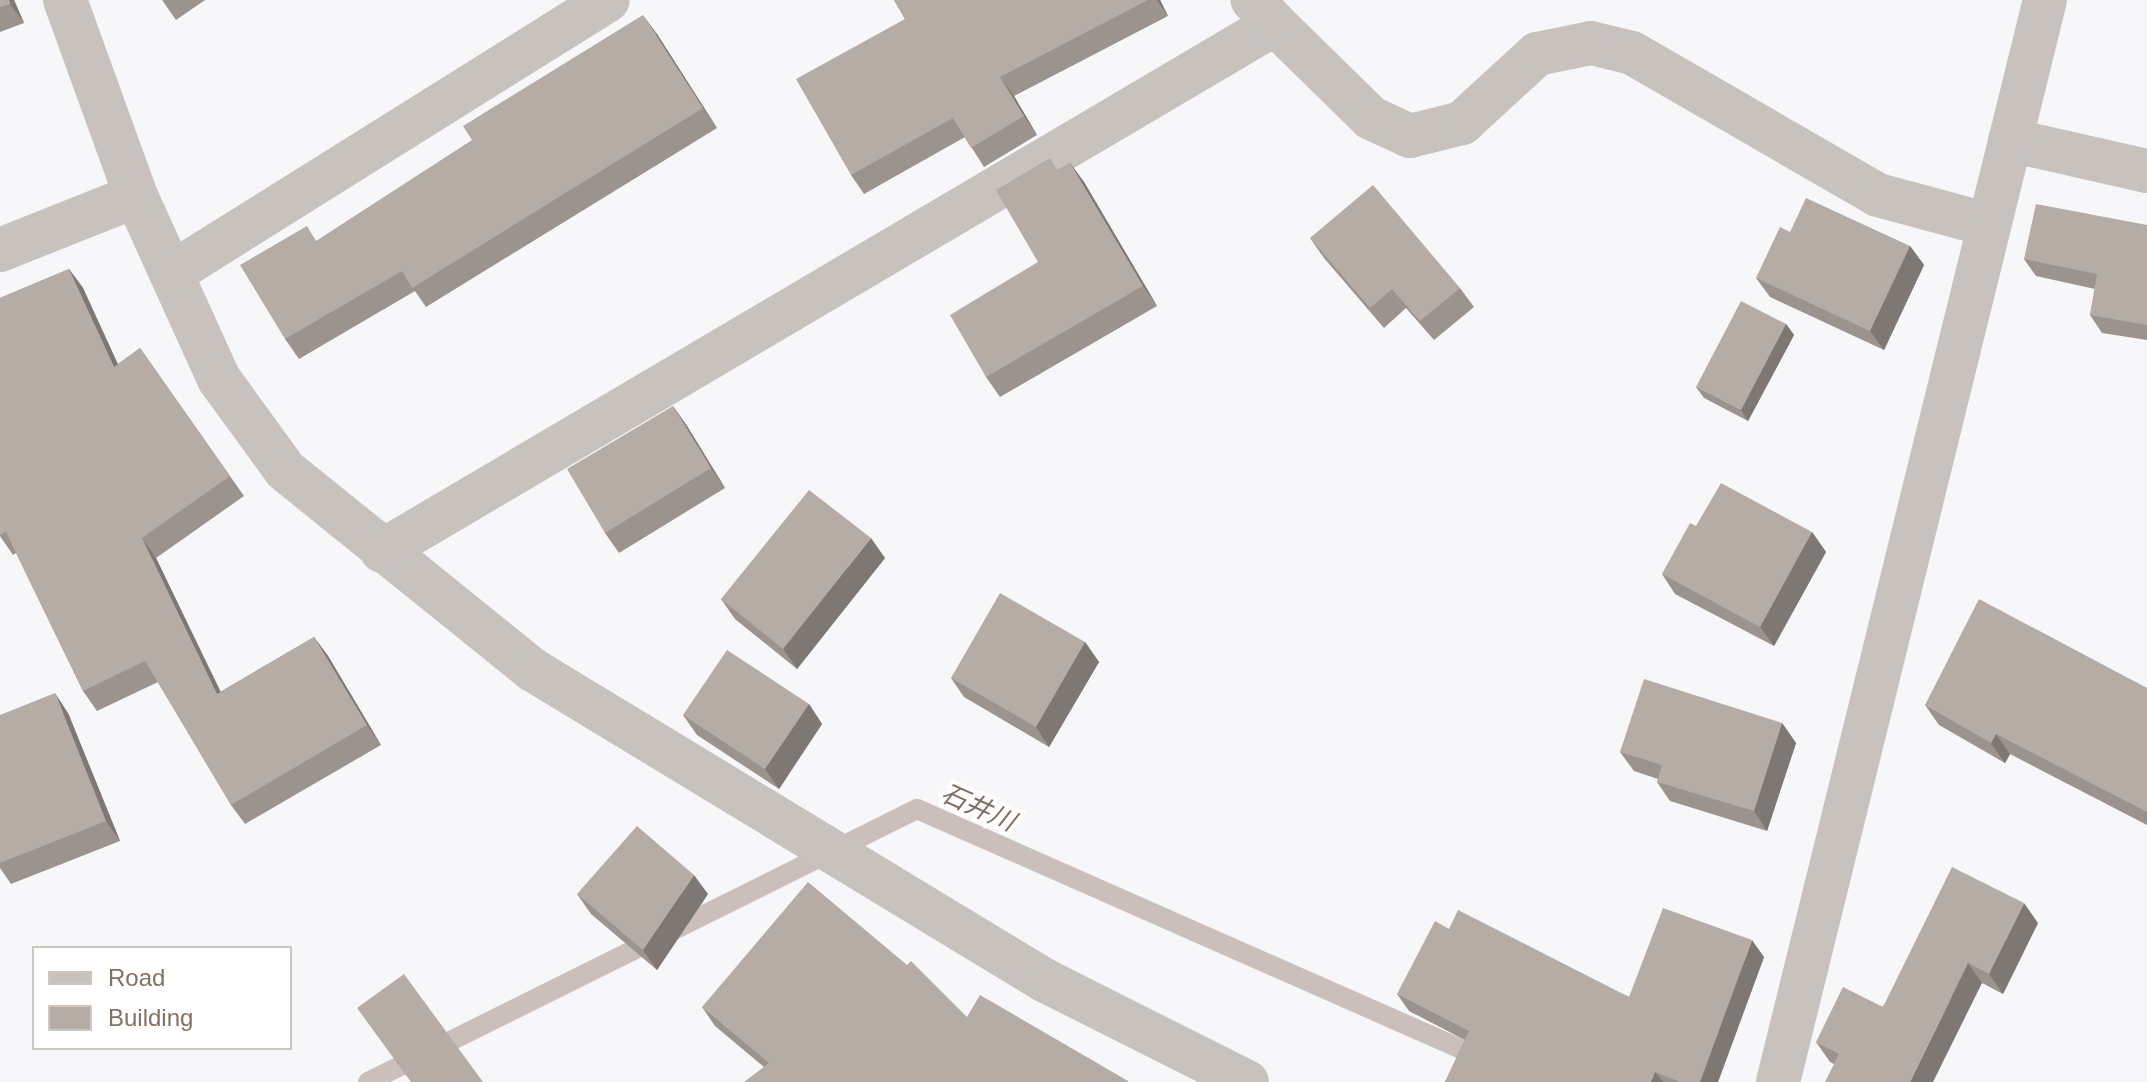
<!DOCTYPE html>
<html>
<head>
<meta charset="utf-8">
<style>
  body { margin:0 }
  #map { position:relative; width:2147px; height:1082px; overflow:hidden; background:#f7f7f9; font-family:Helvetica,"Noto Sans JP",sans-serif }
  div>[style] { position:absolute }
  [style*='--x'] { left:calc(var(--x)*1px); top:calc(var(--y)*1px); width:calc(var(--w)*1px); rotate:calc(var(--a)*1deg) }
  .stream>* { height:20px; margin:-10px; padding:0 10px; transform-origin:10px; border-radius:10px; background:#cabfba }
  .minor>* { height:44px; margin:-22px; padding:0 22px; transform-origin:22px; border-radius:22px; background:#c7c2be }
  .wall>* { inset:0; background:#9b948e }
  .shaded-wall>* { inset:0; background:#7e7874 }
  .building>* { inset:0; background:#b4aca5 }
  span { translate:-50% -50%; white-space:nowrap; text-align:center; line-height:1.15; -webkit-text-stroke:8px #fff; paint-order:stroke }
  .water-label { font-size:26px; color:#826e65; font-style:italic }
  .legend { position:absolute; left:32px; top:946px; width:260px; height:104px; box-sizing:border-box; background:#fff; border:2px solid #cdc7c1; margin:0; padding:10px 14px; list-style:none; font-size:24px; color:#817265 }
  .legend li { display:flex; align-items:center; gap:16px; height:40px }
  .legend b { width:40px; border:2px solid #cdc7c1 }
</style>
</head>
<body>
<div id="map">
  <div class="stream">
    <div style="--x:368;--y:1082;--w:613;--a:-26.44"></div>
    <div style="--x:917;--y:809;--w:677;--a:23.8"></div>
  </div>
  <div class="minor">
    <div style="--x:65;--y:0;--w:208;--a:70.1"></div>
    <div style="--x:136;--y:196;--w:201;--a:65.6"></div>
    <div style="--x:219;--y:379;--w:112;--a:54"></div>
    <div style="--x:285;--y:470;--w:319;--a:38.9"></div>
    <div style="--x:533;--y:670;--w:598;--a:31.24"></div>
    <div style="--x:1044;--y:980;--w:227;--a:26.7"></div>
    <div style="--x:1275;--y:24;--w:134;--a:44.4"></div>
    <div style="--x:1371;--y:118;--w:43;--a:24.8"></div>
    <div style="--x:1410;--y:136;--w:54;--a:-14"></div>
    <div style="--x:1462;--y:123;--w:102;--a:-42.6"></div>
    <div style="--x:1537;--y:54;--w:55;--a:-11.5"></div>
    <div style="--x:1591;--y:43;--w:42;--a:13.7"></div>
    <div style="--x:1632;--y:53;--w:284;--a:30"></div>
    <div style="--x:1878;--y:195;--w:115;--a:15.1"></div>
    <div style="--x:2010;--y:140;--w:140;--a:12.8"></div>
    <div style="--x:0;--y:250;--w:146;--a:-21.7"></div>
    <div style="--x:172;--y:273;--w:514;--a:-32.05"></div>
    <div style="--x:382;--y:551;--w:1037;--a:-30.55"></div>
    <div style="--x:1275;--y:24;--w:33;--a:-133"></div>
    <div style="--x:1778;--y:1082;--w:1114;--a:-76.14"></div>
  </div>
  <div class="wall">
    <div style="clip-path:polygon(0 0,14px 0,24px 23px,0 32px)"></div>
    <div style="clip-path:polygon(162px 0,205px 0,176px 20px)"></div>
    <div style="clip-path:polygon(894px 0,1160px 0,1168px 16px,1014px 96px,1037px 135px,984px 167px,965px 137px,864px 194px,851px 175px,905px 19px)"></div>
    <div style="clip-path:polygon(657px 34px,717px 128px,426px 307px,415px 291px,299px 359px,285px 339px,318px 241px)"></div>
    <div style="clip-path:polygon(1070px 163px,1084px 182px,1157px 306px,1000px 397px,986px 377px,1038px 262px,1058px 170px)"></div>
    <div style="clip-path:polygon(2147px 225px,2147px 340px,2102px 333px,2090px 315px,2095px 289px,2036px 276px,2024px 259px)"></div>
    <div style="clip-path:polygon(1790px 232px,1910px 246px,1924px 265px,1884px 350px,1770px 297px,1756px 278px)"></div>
    <div style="clip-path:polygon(1310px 238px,1460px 288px,1474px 307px,1434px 340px,1406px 308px,1384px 328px,1324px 258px)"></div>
    <div style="clip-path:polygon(69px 269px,83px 288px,118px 364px,140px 348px,244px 496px,156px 558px,220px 692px,314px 637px,328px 656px,381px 745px,245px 824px,231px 805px,158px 682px,97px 711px,83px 691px,16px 553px,13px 555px,0 536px,0 298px)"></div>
    <div style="clip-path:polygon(1786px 324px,1794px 335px,1748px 421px,1704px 398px,1696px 387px)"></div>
    <div style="clip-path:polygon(673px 406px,687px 426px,725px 488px,619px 553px,605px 533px)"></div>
    <div style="clip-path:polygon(1696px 526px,1812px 532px,1826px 552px,1774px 646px,1675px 594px,1662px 574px)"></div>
    <div style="clip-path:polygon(885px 558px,797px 669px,735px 619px,721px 599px)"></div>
    <div style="clip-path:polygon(1085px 642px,1099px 662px,1049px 747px,964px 697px,951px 678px)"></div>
    <div style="clip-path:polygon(2147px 688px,2147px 825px,2010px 754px,2005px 763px,1939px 725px,1925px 705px)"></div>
    <div style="clip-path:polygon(809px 704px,822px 724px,779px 789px,697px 735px,683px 715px)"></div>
    <div style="clip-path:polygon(68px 713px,120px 841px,11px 884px,0 868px,0 715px)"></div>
    <div style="clip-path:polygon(1782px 723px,1796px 743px,1767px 831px,1670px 801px,1657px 782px,1658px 779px,1634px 771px,1620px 752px)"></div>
    <div style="clip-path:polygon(577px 894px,708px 894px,657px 970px,591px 914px)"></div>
    <div style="clip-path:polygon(2038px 923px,2003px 994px,1982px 983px,1834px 1064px,1830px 1062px,1816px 1042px)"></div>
    <div style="clip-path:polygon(1449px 929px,1629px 997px,1764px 957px,1718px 1082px,1445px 1082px,1465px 1040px,1409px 1011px,1397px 994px)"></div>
    <div style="clip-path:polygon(702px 1007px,967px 1017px,1128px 1081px,764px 1067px,715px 1026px)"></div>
  </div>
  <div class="shaded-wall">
    <div style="clip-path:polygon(9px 0,14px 0,24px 23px,10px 4px)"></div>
    <div style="clip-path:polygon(1157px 0,1160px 0,1168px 16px)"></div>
    <div style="clip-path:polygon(643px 15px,657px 34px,717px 128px,703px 108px)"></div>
    <div style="clip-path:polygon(1000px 77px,1014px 96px,1037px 135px,1024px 116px)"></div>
    <div style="clip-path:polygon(1070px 163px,1084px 182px,1157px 306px,1143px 286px)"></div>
    <div style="clip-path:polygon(1910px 246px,1924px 265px,1884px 350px,1870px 331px)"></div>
    <div style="clip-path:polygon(69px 269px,83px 288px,128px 387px,114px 367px)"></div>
    <div style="clip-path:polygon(1786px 324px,1794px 335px,1748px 421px,1741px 410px)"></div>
    <div style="clip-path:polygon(673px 406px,687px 426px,725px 488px,711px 468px)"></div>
    <div style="clip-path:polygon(1812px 532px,1826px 552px,1774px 646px,1760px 627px)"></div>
    <div style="clip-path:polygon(142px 538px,156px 558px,231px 713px,217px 694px)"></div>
    <div style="clip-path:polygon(871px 538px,885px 558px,797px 669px,783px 649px)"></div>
    <div style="clip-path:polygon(314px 637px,328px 656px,381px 745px,367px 725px)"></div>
    <div style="clip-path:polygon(1085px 642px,1099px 662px,1049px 747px,1036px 727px)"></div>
    <div style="clip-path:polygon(55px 693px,68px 713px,120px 841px,106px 821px)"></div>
    <div style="clip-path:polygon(809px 704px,822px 724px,779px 789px,765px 769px)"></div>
    <div style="clip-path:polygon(1782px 723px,1796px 743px,1767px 831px,1754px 811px)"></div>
    <div style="clip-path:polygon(1996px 734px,2010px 754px,2005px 763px,1991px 743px)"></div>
    <div style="clip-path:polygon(694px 875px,708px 894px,657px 970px,643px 950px)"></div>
    <div style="clip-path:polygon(2024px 903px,2038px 923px,2003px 994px,1989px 974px)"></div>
    <div style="clip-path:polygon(1752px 940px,1764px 957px,1718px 1082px,1700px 1082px)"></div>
    <div style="clip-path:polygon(1968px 963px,1982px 983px,1933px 1082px,1910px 1082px)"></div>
    <div style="clip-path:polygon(1655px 1072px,1663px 1082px,1651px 1082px)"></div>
  </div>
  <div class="building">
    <div style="clip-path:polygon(0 0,9px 0,10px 4px,0 7px)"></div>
    <div style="clip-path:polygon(894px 0,1148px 0,1000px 77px,1024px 116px,971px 148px,953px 118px,851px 175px,796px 79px,905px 19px)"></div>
    <div style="clip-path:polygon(643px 15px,703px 108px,412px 288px,402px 271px,285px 339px,240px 265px,307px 226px,316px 241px,472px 140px,463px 126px)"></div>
    <div style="clip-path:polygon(1050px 158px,1057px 170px,1070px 163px,1143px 286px,986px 377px,950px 315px,1038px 262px,996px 190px)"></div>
    <div style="clip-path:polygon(1373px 185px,1460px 288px,1420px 321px,1392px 289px,1370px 308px,1310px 238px)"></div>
    <div style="clip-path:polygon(1806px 198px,1910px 246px,1870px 331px,1756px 278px,1780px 227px,1790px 232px)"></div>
    <div style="clip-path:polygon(2036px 204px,2147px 225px,2147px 325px,2090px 315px,2097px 274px,2024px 259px)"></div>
    <div style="clip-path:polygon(69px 269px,114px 367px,140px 348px,230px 476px,142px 538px,217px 694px,314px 637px,367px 725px,231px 805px,145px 661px,83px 691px,6px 532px,0 535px,0 298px)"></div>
    <div style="clip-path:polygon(1741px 301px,1786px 324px,1741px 410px,1696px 387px)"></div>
    <div style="clip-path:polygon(673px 406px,711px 468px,605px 533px,567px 469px)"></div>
    <div style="clip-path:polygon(1721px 483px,1812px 532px,1760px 627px,1662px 574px,1690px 523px,1696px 526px)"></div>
    <div style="clip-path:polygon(809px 490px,871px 538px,783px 649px,721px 599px)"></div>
    <div style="clip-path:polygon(1000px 593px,1085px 642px,1036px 727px,951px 678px)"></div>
    <div style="clip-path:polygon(1979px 599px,2147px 688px,2147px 812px,1996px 734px,1991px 743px,1925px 705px)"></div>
    <div style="clip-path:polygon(727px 650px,809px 704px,765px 769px,683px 715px)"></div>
    <div style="clip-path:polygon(1644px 679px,1782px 723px,1754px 811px,1657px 782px,1662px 765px,1620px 752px)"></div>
    <div style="clip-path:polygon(55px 693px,106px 821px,0 863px,0 715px)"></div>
    <div style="clip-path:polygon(637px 826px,694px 875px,643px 950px,577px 894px)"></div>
    <div style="clip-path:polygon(1952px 867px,2024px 903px,1989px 974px,1968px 963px,1910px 1082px,1825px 1082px,1839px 1054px,1816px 1042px,1843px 987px,1883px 1007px)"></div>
    <div style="clip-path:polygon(808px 882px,907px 965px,911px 961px,967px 1017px,980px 995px,1128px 1081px,1128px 1082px,744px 1082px,769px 1063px,702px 1007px)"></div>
    <div style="clip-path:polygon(1663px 908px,1752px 940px,1700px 1082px,1680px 1082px,1655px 1072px,1651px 1082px,1445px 1082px,1469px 1031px,1397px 994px,1435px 921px,1449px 929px,1458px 910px,1629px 997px)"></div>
    <div style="clip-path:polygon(404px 974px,483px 1082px,411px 1082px,357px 1008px)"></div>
  </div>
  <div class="water-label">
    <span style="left:978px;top:808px;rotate:24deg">石井川</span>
  </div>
  <ul class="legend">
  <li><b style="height:10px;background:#c7c2be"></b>Road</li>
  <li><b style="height:22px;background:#b4aca5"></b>Building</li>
  </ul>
</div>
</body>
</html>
